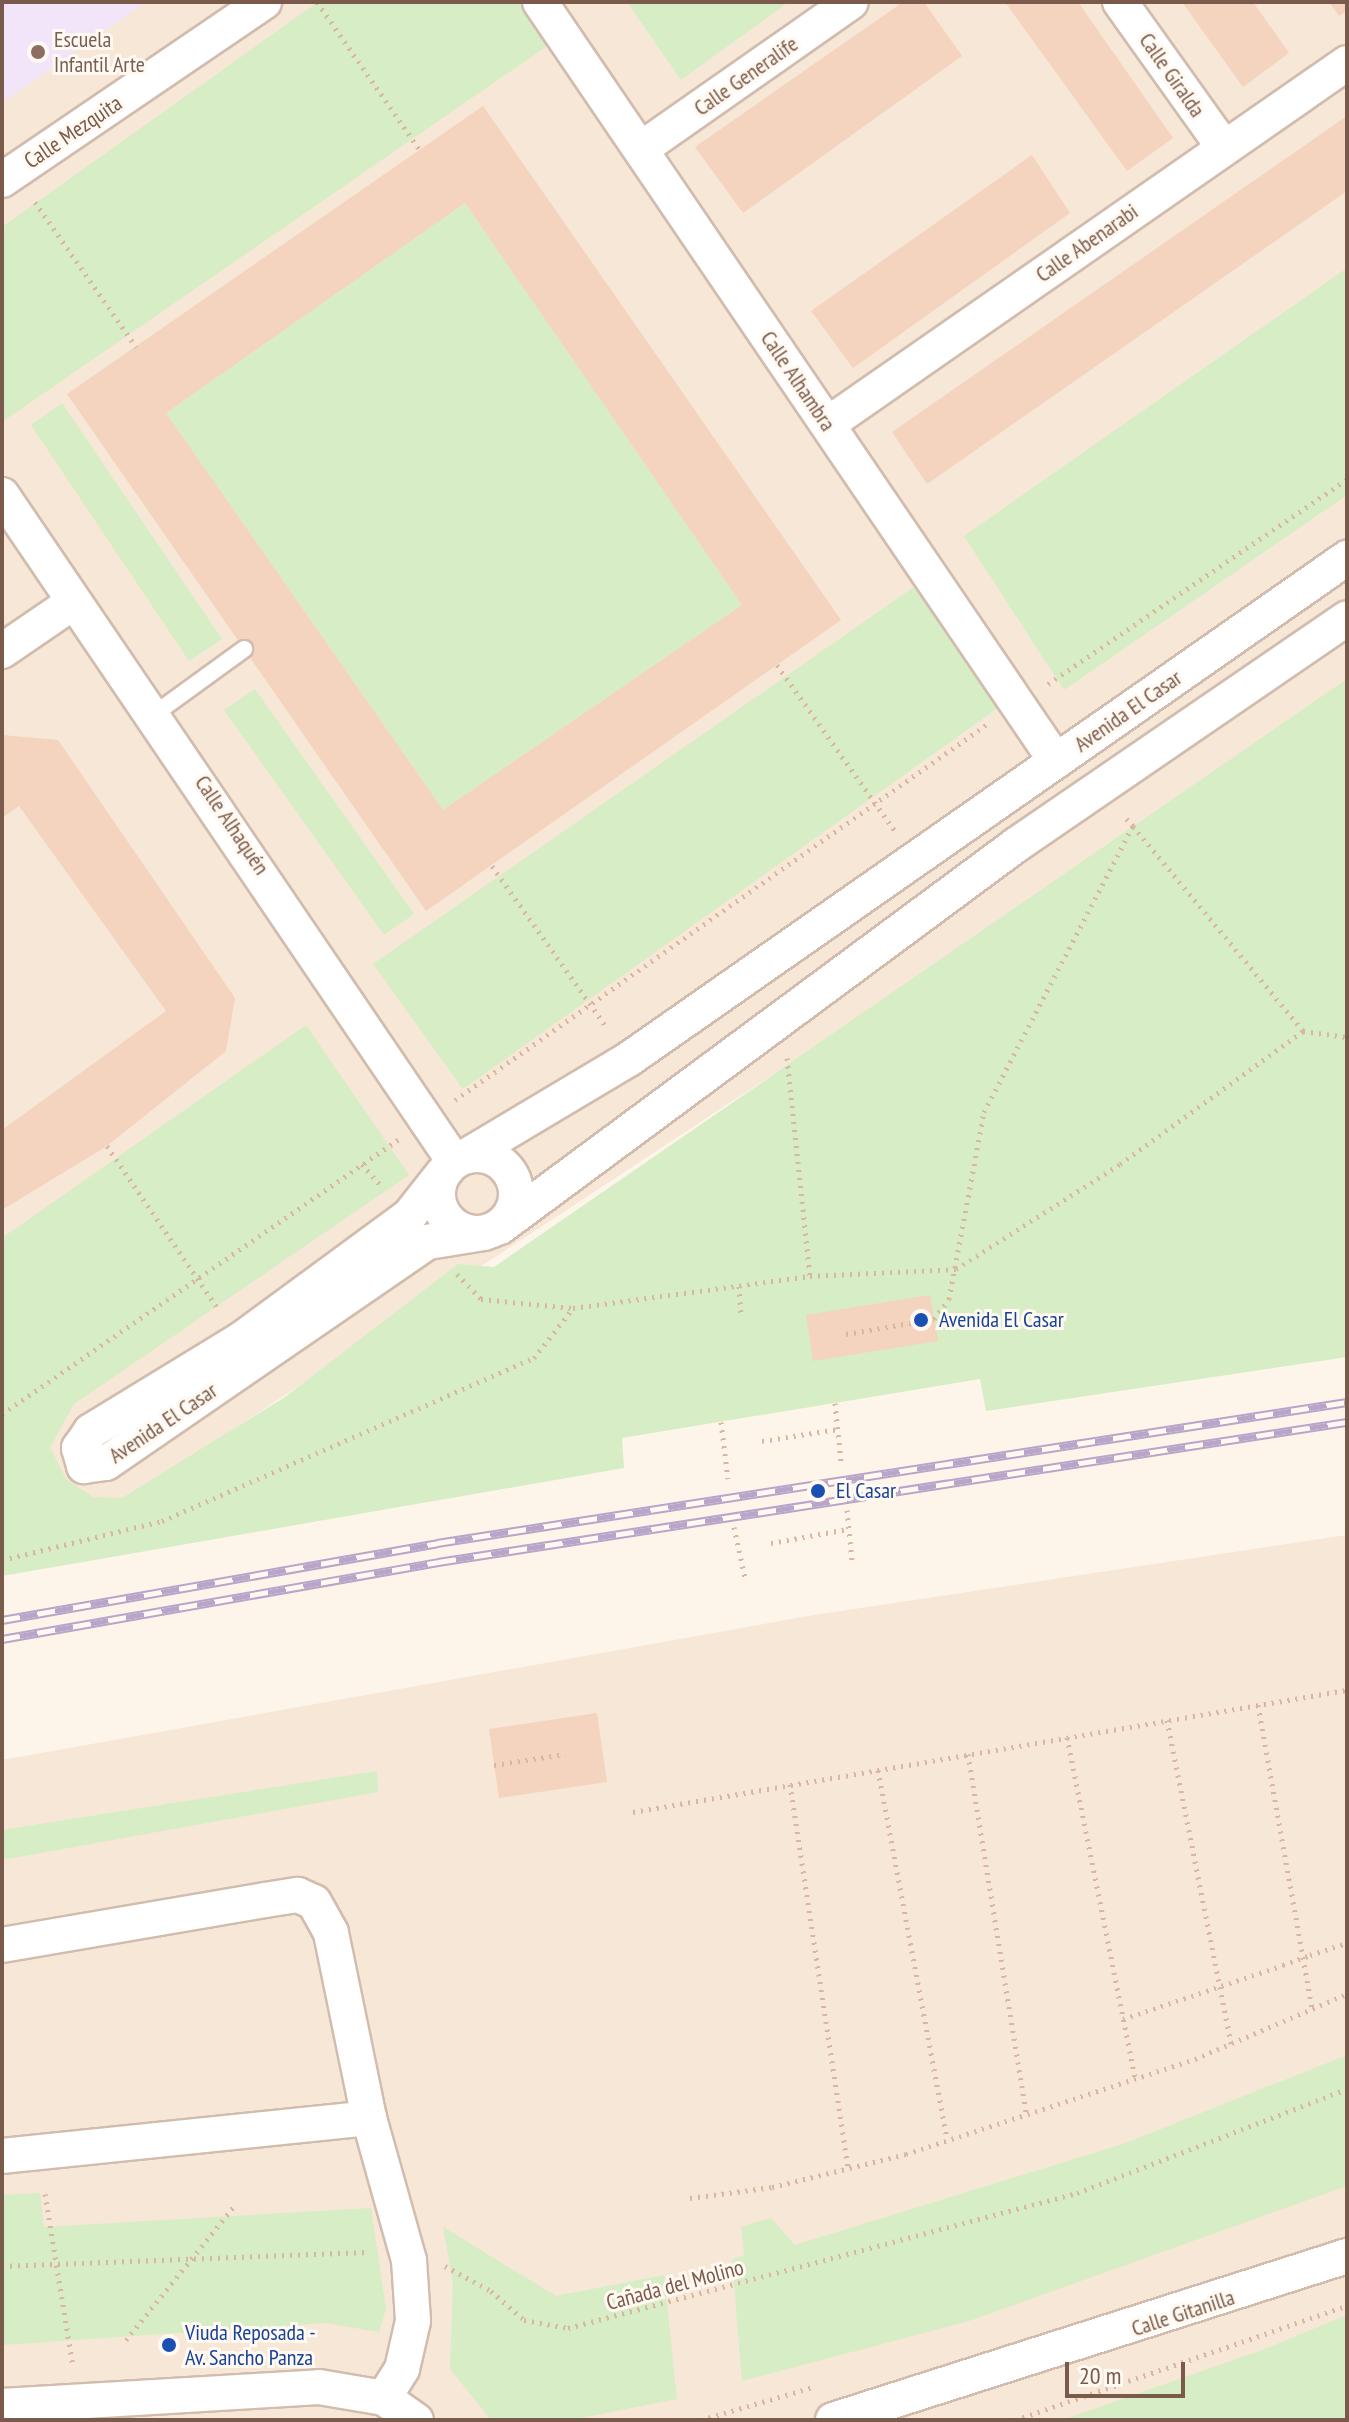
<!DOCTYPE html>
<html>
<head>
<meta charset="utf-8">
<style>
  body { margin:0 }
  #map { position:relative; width:1349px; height:2422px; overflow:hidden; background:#fdf5e9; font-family:"PT Sans Narrow",sans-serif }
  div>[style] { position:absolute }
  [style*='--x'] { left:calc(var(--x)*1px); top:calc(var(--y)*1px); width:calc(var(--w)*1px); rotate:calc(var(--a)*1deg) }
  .residential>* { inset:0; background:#f6e7d7 }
  .education>* { inset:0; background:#f2e5fa }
  .green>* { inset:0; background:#d7edc6 }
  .building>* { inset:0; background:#f4d3bf }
  .path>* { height:5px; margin-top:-2.5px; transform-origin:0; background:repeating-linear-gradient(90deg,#dab6a1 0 2px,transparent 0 8px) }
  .roads { filter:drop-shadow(2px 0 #d1bcad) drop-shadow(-2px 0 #d1bcad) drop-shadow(0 2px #d1bcad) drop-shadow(0 -2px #d1bcad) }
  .lane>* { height:16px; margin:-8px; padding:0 8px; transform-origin:8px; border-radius:8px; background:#fff }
  .street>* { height:34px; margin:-17px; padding:0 17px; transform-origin:17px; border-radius:17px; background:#fff }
  .street>.ring { margin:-17px; padding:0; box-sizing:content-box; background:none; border:34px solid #fff; border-radius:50% }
  .rail>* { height:9px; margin-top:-4.5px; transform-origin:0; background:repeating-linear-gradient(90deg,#fff9f1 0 18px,#b8a5c9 0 36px); box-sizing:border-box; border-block:2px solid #b8a5c9 }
  .path-bridge>* { height:5px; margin-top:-2.5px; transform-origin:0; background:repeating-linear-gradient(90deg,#dab6a1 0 2px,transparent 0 8px) }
  .dots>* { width:22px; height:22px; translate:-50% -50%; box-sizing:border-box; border:4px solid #fff9f1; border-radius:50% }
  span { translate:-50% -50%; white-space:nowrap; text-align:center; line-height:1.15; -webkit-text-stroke:6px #fff9f1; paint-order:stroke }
  .education-label { font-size:22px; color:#785e54 }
  .left { translate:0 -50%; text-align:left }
  .street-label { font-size:22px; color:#7a5a4a }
  .transit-label { font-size:22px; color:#164399 }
  .frame { position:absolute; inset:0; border:4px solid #7a5a4a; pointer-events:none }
  .scale { position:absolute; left:1065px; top:2362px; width:120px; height:36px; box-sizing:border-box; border:4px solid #7a5a4a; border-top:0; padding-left:10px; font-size:24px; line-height:28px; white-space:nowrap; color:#7a5a4a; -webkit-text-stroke:6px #fff9f1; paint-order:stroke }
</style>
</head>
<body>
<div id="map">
  <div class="residential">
    <div style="clip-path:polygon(2px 2px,1347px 2px,1347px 683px,1120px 846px,109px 1511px,77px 1497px,2px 1385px)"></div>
    <div style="clip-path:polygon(1347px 1535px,1347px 2420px,2px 2420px,2px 1760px,814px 1615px)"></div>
  </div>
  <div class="education">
    <div style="clip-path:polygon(2px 2px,146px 2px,2px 103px)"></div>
  </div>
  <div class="green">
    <div style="clip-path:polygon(318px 2px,540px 2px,563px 35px,2px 422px,2px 227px)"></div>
    <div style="clip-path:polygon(627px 2px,789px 2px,681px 80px)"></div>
    <div style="clip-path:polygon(465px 203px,742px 605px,443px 810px,166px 413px)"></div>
    <div style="clip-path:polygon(1347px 268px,1347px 495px,1064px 690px,964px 536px)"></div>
    <div style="clip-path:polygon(62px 403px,222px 639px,189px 661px,31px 425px)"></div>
    <div style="clip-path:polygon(914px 587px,998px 708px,463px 1089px,373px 964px)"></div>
    <div style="clip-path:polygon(1347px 679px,1347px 1357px,986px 1411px,980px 1379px,622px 1438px,624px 1468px,2px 1576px,2px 1238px,306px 1025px,409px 1175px,74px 1404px,50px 1447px,66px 1479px,93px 1497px,122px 1498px,285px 1397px,458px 1264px,494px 1267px)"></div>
    <div style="clip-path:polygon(255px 689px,414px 914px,384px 935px,224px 710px)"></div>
    <div style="clip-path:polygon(377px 1771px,378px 1792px,2px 1860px,2px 1830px)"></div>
    <div style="clip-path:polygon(1347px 2055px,1347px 2186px,969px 2321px,742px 2381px,732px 2259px,744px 2256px,741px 2227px,771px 2218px,795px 2245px,1126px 2143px)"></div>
    <div style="clip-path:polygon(40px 2193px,44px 2227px,371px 2208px,386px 2309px,379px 2332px,325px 2323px,2px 2345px,2px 2195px)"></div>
    <div style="clip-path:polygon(443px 2227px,556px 2296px,664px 2275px,677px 2399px,571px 2420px,491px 2420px,450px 2369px,453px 2283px)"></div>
    <div style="clip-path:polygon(1347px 2315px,1347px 2420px,1062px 2420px,1262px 2350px)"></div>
  </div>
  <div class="building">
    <div style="clip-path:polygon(903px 2px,924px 2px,962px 56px,743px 213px,695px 147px)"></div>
    <div style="clip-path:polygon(1005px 2px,1078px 2px,1173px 138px,1127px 171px)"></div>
    <div style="clip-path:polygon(1182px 2px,1253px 2px,1289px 53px,1243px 87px)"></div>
    <div style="clip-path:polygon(1329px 2px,1347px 2px,1347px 11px,1339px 16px)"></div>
    <div style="clip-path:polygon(evenodd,483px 106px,841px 620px,426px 911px,67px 394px,483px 106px,465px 203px,742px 605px,443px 810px,166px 413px,465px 203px)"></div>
    <div style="clip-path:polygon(1347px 116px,1347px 191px,927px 484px,892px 432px)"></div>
    <div style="clip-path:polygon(1032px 155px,1070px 213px,853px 368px,811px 311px)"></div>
    <div style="clip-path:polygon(2px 735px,58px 740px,235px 998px,226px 1051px,107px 1146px,2px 1210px,2px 1130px,166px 1011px,19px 806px,2px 818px)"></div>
    <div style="clip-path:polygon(930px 1295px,938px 1341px,813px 1361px,806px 1315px)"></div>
    <div style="clip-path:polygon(597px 1713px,607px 1782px,499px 1798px,489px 1729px)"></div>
  </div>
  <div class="path">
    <div style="--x:317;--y:2;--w:180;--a:55.2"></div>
    <div style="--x:35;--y:202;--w:177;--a:55.1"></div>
    <div style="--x:777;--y:665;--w:204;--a:54.6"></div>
    <div style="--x:1048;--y:684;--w:363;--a:-34.4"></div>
    <div style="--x:1133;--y:826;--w:266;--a:50.3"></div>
    <div style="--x:1303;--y:1031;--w:44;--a:7.8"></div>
    <div style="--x:492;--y:866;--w:199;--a:54.6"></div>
    <div style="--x:787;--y:1058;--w:219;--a:84"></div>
    <div style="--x:455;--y:1100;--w:650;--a:-35.23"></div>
    <div style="--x:107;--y:1146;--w:199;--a:55.7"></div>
    <div style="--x:362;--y:1164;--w:32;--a:49"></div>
    <div style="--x:457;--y:1274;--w:35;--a:46"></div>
    <div style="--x:481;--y:1299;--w:92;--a:5.6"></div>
    <div style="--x:573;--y:1308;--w:239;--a:-7.7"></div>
    <div style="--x:810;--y:1276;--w:146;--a:-2.7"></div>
    <div style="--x:956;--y:1269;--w:195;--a:-32.6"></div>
    <div style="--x:1120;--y:1164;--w:226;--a:-36"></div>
    <div style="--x:739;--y:1286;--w:27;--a:86"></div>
    <div style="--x:846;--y:1334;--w:89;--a:-9.7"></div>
    <div style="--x:934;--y:1319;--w:25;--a:-53"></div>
    <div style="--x:949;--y:1299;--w:190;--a:-79.4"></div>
    <div style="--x:984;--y:1112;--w:322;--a:-62.5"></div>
    <div style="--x:1133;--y:826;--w:13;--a:-132"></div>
    <div style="--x:835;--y:1403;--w:58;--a:84.1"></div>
    <div style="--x:2;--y:1414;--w:482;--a:-34.7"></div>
    <div style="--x:721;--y:1422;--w:57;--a:83"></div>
    <div style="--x:762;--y:1441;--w:77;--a:-9"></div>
    <div style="--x:847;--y:1510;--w:51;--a:84.4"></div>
    <div style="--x:734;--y:1527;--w:52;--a:77.8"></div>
    <div style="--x:771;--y:1543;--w:78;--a:-10.3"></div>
    <div style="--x:2;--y:1560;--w:165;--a:-13.7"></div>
    <div style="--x:162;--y:1521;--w:406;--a:-23.7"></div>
    <div style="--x:534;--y:1358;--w:63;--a:-52"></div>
    <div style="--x:1258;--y:1705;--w:309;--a:79.9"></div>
    <div style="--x:1167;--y:1720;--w:330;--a:78.8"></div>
    <div style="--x:1067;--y:1737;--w:348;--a:78.7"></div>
    <div style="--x:968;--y:1754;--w:365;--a:80.8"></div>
    <div style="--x:494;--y:1765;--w:72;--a:-8.8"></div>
    <div style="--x:878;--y:1770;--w:376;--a:79.4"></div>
    <div style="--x:790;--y:1784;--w:387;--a:81.4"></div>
    <div style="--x:633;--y:1812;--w:724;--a:-9.7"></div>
    <div style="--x:1310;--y:1955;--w:39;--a:-18"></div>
    <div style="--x:1123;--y:2019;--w:169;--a:-18.6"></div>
    <div style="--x:45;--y:2194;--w:175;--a:80.8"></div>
    <div style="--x:690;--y:2198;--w:83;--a:-7.6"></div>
    <div style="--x:772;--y:2187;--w:138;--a:-13.8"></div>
    <div style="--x:906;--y:2154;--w:304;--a:-18.2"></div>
    <div style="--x:1195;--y:2059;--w:165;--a:-23.2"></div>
    <div style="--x:2;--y:2266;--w:366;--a:-2.2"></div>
    <div style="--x:445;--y:2266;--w:52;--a:28.5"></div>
    <div style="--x:491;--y:2291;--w:44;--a:41.3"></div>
    <div style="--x:524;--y:2320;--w:45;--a:10.3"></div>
    <div style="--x:568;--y:2328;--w:527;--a:-14.85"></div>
    <div style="--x:1077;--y:2193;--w:289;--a:-21.1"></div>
    <div style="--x:126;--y:2340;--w:174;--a:-51.1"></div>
    <div style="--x:701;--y:2420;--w:117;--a:-16.4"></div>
    <div style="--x:1015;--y:2420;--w:351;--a:-19"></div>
  </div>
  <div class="roads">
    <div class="lane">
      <div style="--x:156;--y:713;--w:109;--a:-36"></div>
    </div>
    <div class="street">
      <div style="--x:540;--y:2;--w:918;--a:55.79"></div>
      <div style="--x:1120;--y:2;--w:179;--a:54.5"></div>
      <div style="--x:641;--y:149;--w:256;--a:-35"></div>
      <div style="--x:2;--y:180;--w:317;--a:-34.2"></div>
      <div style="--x:828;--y:424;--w:632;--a:-34.82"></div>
      <div style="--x:2;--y:495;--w:805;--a:55.84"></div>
      <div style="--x:2;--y:651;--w:85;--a:-34.4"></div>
      <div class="ring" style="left:438px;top:1155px;width:44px;height:44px"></div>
      <div style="--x:468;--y:1155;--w:187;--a:-30.8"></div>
      <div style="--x:629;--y:1059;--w:876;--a:-34.91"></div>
      <div style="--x:443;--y:1173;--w:55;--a:128.3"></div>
      <div style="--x:409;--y:1216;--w:210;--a:143.7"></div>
      <div style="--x:240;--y:1340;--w:175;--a:148.6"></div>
      <div style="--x:91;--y:1431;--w:21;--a:125"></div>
      <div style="--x:79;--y:1448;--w:19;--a:74"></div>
      <div style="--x:84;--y:1466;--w:22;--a:-8"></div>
      <div style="--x:106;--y:1463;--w:391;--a:-34.5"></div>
      <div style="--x:428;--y:1242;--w:57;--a:-9.1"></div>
      <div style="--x:500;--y:1227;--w:642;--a:-36.51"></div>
      <div style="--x:1016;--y:845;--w:401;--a:-34.4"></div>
      <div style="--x:2;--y:1945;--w:267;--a:-9.7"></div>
      <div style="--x:265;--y:1900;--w:33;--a:-9"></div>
      <div style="--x:298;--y:1895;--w:17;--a:24"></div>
      <div style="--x:314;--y:1902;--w:35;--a:61"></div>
      <div style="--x:331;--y:1933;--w:189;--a:78.4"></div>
      <div style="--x:369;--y:2118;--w:148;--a:74.3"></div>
      <div style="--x:409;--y:2260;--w:61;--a:86.2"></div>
      <div style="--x:413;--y:2321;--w:49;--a:102.9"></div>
      <div style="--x:402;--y:2369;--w:34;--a:122"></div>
      <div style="--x:2;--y:2156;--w:369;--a:-5.9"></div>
      <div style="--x:2;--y:2406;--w:318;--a:-3.4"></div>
      <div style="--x:319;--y:2387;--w:66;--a:9.6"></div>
      <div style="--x:384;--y:2398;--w:39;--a:35"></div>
      <div style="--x:833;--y:2420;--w:540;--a:-17.7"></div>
    </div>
  </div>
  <div class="rail">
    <div style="--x:2;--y:1620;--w:442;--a:-10"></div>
    <div style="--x:437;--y:1543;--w:921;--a:-8.81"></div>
    <div style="--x:2;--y:1639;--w:443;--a:-10"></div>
    <div style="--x:438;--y:1562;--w:920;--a:-8.76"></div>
  </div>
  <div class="path-bridge">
    <div style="--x:1283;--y:1965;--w:29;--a:-20"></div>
  </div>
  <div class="dots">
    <div style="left:38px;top:52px;background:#8d6e63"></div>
    <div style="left:921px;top:1320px;background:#1a4fb4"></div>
    <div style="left:818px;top:1491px;background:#1a4fb4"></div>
    <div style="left:169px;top:2345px;background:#1a4fb4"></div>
  </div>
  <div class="education-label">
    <span class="left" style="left:54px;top:52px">Escuela<br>Infantil Arte</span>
  </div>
  <div class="street-label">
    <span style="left:1172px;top:75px;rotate:55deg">Calle Giralda</span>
    <span style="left:746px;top:76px;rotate:-35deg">Calle Generalife</span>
    <span style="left:73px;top:132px;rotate:-34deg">Calle Mezquita</span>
    <span style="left:1087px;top:243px;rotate:-35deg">Calle Abenarabi</span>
    <span style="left:798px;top:381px;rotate:56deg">Calle Alhambra</span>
    <span style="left:1128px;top:711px;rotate:-35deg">Avenida El Casar</span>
    <span style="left:232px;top:825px;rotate:56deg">Calle Alhaquén</span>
    <span style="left:163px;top:1423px;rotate:-34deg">Avenida El Casar</span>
    <span style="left:675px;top:2285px;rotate:-15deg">Cañada del Molino</span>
    <span style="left:1183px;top:2313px;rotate:-18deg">Calle Gitanilla</span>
  </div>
  <div class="transit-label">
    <span class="left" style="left:939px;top:1320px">Avenida El Casar</span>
    <span class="left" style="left:836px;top:1491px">El Casar</span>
    <span class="left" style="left:185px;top:2345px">Viuda Reposada -<br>Av. Sancho Panza</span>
  </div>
  <div class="frame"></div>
  <div class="scale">20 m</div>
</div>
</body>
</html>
